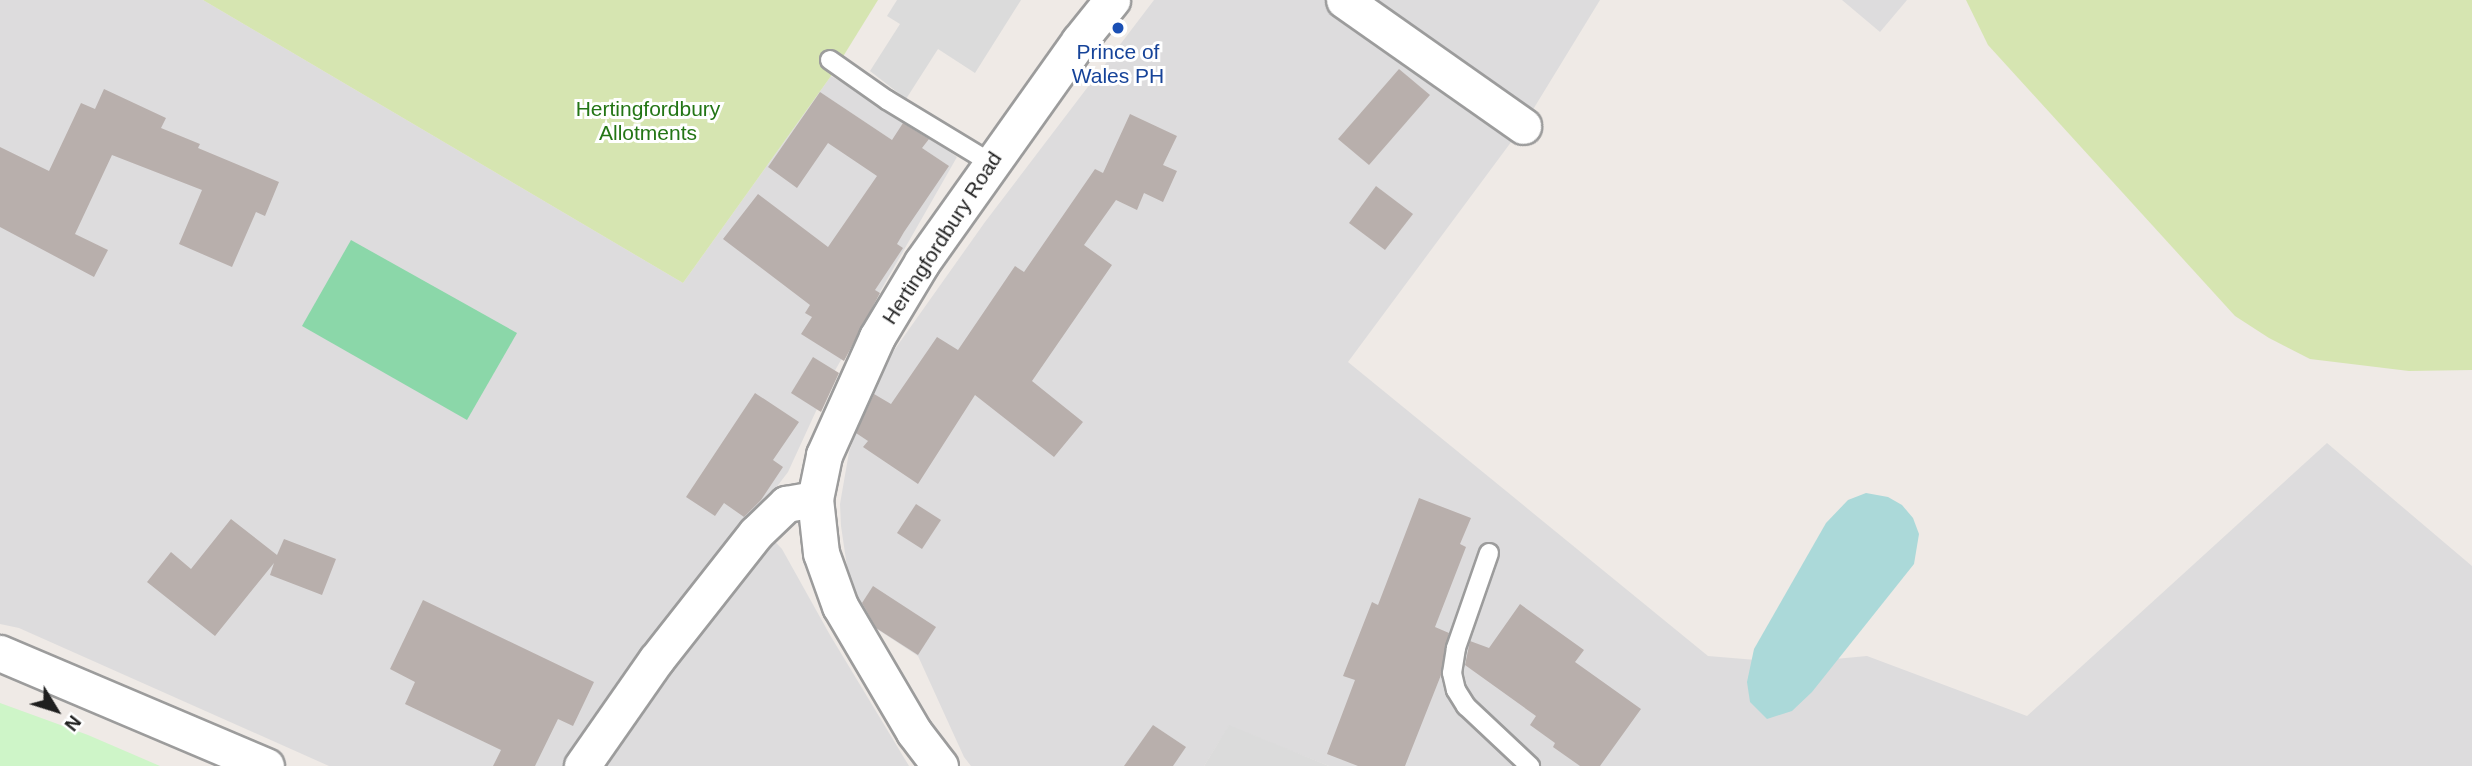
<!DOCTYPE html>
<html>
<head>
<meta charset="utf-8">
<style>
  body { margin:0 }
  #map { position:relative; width:2472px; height:766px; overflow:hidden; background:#efeae6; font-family:Arial,sans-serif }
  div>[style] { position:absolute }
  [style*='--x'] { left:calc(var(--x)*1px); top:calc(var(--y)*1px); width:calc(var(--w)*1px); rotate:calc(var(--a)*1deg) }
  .residential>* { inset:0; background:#dddcdd }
  .grass>* { inset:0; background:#d6e5b1 }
  .park>* { inset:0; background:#cef5c8 }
  .pitch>* { inset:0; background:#8bd7a9 }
  .parking>* { inset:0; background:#dbdbdb }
  .water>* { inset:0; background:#abd9d9 }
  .building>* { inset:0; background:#b8afac }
  .roads { filter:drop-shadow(2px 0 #9c9c9c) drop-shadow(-2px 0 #9c9c9c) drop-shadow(0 2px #9c9c9c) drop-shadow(0 -2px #9c9c9c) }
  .lane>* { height:18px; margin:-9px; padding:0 9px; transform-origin:9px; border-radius:9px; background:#fff }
  .street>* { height:35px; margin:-17.5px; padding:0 17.5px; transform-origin:17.5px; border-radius:17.5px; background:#fff }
  .dots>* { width:19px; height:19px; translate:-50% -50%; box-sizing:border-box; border:4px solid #fff; border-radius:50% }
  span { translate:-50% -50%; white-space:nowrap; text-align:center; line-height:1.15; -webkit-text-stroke:6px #fff; paint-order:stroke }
  .transit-label { font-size:21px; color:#164399 }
  .park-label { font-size:21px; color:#237515 }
  .street-label { font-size:21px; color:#1f1f1f }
  .north { position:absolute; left:21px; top:675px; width:70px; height:70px; -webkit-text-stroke:5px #fff; paint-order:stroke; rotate:128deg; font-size:19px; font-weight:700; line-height:28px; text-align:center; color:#1f1f1f }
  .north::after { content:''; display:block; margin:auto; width:24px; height:32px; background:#1f1f1f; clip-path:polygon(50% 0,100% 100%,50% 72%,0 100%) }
</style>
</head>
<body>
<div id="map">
  <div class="residential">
    <div style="clip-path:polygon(0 0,203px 0,683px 283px,831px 76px,904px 118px,957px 157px,833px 374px,788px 472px,565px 766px,329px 766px,19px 628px,0 624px)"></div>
    <div style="clip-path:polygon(1154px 0,1600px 0,1523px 126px,1348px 362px,1708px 656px,1792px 663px,1867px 656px,2027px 716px,2327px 443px,2472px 566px,2472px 766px,1329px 766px,1229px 726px,1204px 766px,971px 766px,964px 757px,918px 656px,854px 614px,841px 526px,840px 504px,849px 452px,867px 403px,890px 356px,985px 222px)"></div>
    <div style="clip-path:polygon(1842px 0,1907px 0,1880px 32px)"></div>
    <div style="clip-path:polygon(766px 532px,782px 549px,830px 635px,909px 766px,599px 766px)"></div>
  </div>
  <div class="grass">
    <div style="clip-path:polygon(203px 0,878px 0,831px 76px,683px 283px)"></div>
    <div style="clip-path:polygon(1966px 0,2472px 0,2472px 370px,2409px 371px,2310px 359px,2269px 338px,2235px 316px,1988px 45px)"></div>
  </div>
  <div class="park">
    <div style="clip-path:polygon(0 703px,88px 735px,160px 766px,0 766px)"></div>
  </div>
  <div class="pitch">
    <div style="clip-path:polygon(351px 240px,517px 333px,467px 420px,302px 326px)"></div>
  </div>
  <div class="parking">
    <div style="clip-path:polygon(897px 0,1021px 0,975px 73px,938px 49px,906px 99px,870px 71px,900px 24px,887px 16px)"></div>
    <div style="clip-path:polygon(1229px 725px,1329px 766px,1204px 766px)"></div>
  </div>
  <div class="water">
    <div style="clip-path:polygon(1866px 493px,1888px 497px,1902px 505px,1913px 518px,1919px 534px,1914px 564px,1812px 692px,1792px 711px,1767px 719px,1750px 702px,1747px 682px,1754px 649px,1826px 523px,1848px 500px)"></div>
  </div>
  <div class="building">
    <div style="clip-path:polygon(1399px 69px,1430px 95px,1369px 165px,1338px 139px)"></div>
    <div style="clip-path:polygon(104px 89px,166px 118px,161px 128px,200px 144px,198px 148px,279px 182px,265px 216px,256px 212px,232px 267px,179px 244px,202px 190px,112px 155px,75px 234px,108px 250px,94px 277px,0 227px,0 147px,49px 171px,81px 103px,95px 109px)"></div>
    <div style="clip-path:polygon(820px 92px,892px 140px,903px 123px,929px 139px,922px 148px,949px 166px,904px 232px,897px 244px,903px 248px,875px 290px,880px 293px,844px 361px,801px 334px,812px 317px,805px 313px,810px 305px,723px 239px,758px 194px,828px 247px,877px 176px,828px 143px,797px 188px,768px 167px)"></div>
    <div style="clip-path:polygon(1130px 114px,1177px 136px,1163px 165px,1177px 171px,1163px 202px,1144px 193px,1137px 210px,1116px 200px,1084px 245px,1112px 265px,1032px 381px,1083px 422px,1054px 457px,975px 395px,918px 484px,863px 447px,868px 441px,856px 433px,874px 394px,891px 404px,937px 337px,958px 350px,1015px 266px,1024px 272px,1095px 169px,1103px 173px)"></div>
    <div style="clip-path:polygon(1376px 186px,1413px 214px,1385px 250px,1349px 223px)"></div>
    <div style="clip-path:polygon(813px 357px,839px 373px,821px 412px,791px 393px)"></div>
    <div style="clip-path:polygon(755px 393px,799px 422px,773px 460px,783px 467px,761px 500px,744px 517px,724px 503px,715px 516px,686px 497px)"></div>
    <div style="clip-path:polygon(1419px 498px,1471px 518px,1460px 544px,1466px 547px,1435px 627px,1449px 633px,1441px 675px,1405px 766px,1358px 766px,1327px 754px,1355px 680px,1343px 676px,1372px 602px,1378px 605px)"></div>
    <div style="clip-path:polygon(916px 504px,941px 520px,922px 549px,897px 533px)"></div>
    <div style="clip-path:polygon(231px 519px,277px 555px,284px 539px,336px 559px,322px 595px,270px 575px,274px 563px,215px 636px,147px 582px,171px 552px,191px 569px)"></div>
    <div style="clip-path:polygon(873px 586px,936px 627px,918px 655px,876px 628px,862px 603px)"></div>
    <div style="clip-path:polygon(423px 600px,594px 682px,573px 726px,558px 719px,535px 766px,493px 766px,501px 750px,405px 704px,415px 682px,390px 669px)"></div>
    <div style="clip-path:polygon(1520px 604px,1584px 650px,1575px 662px,1641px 709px,1600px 766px,1580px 766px,1553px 747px,1555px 743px,1530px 725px,1536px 716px,1465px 665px,1470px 641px,1489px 648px)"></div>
    <div style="clip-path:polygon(1153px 725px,1186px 747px,1173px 766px,1124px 766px)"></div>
  </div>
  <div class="roads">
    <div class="lane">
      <div style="--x:830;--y:60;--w:70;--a:35.1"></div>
      <div style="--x:887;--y:100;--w:122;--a:31.2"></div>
      <div style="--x:1489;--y:553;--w:101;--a:109.2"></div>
      <div style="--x:1456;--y:648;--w:25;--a:99"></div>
      <div style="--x:1452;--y:673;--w:17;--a:77"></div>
      <div style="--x:1456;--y:690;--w:19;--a:58"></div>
      <div style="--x:1466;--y:706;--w:88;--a:43.2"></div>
    </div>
    <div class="street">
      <div style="--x:1344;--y:0;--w:219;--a:35.1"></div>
      <div style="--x:0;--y:653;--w:289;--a:23"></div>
      <div style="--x:582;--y:766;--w:129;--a:-55.1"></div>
      <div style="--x:656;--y:660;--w:162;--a:-51.8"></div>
      <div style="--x:756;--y:533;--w:42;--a:-44"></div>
      <div style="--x:786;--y:504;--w:29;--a:-10"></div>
      <div style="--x:940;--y:766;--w:43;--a:-127.4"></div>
      <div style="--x:914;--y:732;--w:146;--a:-120.4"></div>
      <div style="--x:840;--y:606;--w:56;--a:-109.7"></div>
      <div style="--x:821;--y:553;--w:54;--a:-96.3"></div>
      <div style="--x:815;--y:499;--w:45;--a:-78.4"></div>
      <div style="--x:824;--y:455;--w:129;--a:-65.8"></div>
      <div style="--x:877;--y:337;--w:87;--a:-59"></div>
      <div style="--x:922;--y:262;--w:271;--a:-54.6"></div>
      <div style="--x:1079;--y:41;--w:53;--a:-51.2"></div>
    </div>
  </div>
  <div class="dots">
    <div style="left:1118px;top:28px;background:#1a4fb4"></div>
  </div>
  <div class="transit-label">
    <span style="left:1118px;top:64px">Prince of<br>Wales PH</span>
  </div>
  <div class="park-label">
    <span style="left:648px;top:121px">Hertingfordbury<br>Allotments</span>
  </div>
  <div class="street-label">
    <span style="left:942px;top:238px;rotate:-57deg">Hertingfordbury Road</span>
  </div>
  <div class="north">N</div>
</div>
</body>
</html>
